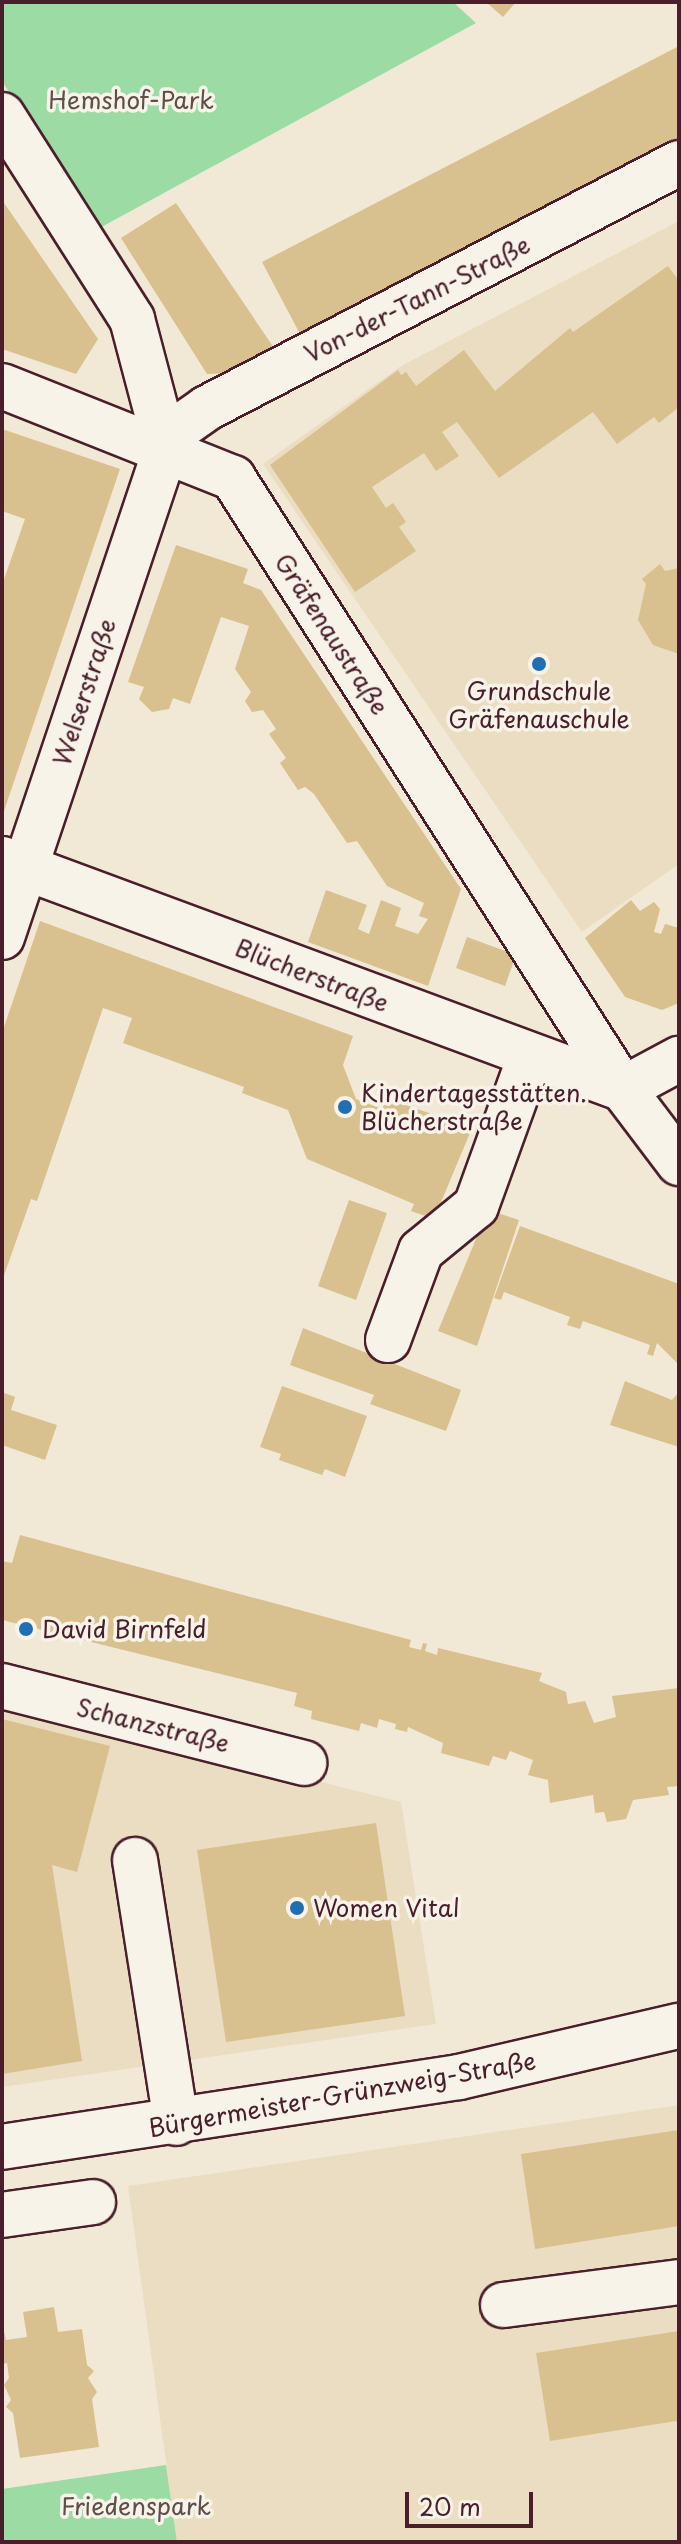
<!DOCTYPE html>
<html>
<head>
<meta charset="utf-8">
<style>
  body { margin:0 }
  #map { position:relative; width:681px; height:2544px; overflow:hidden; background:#f1e9d6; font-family:"Playpen Sans",sans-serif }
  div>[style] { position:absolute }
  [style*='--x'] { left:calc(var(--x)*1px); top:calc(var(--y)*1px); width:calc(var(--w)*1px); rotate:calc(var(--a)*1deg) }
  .built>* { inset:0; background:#eaddc1 }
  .green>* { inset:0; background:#9ddba4 }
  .building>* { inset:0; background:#d8c08f }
  .roads { filter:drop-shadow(2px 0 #4a1f2b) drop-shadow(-2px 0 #4a1f2b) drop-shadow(0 2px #4a1f2b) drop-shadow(0 -2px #4a1f2b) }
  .minor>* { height:44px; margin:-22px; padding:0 22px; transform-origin:22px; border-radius:22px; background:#f7f3e8 }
  .dots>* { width:22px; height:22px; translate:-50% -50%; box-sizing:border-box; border:4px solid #f7f3e8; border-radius:50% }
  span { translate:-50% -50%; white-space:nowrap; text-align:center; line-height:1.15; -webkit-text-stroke:7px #f7f3e8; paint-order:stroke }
  .park-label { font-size:24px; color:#5f4e49 }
  .street-label { font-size:24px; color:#4a1f2b }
  .poi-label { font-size:24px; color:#4a1f2b }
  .left { translate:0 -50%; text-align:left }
  .frame { position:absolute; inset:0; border:4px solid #4a1f2b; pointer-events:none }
  .scale { position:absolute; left:405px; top:2492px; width:128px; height:36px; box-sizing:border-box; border:4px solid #4a1f2b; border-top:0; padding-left:10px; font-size:24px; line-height:28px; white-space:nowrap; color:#4a1f2b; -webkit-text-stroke:6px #f7f3e8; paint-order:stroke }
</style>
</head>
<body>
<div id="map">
  <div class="built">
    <div style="clip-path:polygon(679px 221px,679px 864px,582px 932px,263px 464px,401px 366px)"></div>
    <div style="clip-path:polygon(2px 1702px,401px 1802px,436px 2024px,2px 2087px)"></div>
    <div style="clip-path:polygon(679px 2105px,679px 2542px,177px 2542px,128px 2186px)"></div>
  </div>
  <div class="green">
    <div style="clip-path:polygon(2px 2px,453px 2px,476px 23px,96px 230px,2px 81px)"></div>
    <div style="clip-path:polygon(166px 2465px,177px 2542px,2px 2542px,2px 2489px)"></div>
  </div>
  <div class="building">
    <div style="clip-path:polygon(486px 2px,516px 2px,503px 17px)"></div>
    <div style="clip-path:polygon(679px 46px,679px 137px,300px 334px,262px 262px)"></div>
    <div style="clip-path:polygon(2px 200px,98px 339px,76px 374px,2px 349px)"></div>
    <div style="clip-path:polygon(176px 203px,274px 348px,231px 373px,207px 374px,121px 238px)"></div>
    <div style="clip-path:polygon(668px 266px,679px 281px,679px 407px,659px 423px,654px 417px,617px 444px,593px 412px,499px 478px,457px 422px,442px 432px,459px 456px,436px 471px,424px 453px,372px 487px,386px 508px,393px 503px,406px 522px,399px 527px,416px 551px,355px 592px,270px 465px,398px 370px,401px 375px,406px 372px,416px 386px,464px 350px,495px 391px,570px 328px,573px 332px)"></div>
    <div style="clip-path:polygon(2px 429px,120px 469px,3px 814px,2px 585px,25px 519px,2px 511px)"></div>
    <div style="clip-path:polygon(176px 545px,248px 569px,243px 583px,261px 590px,461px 889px,428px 986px,308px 942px,326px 890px,367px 905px,358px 929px,369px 934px,381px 900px,401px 908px,395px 926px,418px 934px,428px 919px,419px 916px,424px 903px,387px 886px,357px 841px,347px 843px,314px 794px,305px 787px,298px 790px,280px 763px,286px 758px,269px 734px,276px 729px,263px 710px,252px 712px,245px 701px,251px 692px,235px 669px,249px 626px,221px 617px,190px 704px,173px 698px,169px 709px,152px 712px,139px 699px,144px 687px,128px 682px)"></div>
    <div style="clip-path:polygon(660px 564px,665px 571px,679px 568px,679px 654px,653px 645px,638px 620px,646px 584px,642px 579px)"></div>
    <div style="clip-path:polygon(631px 900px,640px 911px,654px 902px,660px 909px,654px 932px,661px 934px,665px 924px,679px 928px,679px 1003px,662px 1010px,625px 997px,585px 938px)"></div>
    <div style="clip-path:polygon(40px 921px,353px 1036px,343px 1065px,356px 1099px,382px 1109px,386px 1098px,472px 1128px,434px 1219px,411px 1211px,414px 1204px,307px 1159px,288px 1110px,242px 1093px,244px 1087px,123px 1043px,132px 1018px,103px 1008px,37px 1201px,31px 1199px,2px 1281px,2px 1033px)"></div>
    <div style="clip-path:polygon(467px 937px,516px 955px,505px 986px,456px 968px)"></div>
    <div style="clip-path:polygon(349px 1200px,387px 1213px,356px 1300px,318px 1286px)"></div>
    <div style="clip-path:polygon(488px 1210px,519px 1220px,477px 1346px,438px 1331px)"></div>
    <div style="clip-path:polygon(520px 1226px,679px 1284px,679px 1365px,657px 1343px,653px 1356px,647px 1354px,650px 1345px,583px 1321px,580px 1329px,567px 1325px,570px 1317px,504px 1292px,501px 1300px,494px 1298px)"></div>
    <div style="clip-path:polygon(303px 1328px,461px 1390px,446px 1431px,370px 1404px,374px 1395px,290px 1365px)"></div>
    <div style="clip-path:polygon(625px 1381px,672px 1400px,679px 1392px,679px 1447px,610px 1425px)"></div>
    <div style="clip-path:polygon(282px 1386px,367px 1416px,345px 1477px,325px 1469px,322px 1475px,279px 1460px,281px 1454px,260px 1447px)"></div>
    <div style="clip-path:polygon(2px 1392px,15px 1397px,11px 1410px,57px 1425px,45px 1460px,2px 1445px)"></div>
    <div style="clip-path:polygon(20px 1535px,411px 1640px,409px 1647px,421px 1650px,423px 1643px,427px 1644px,425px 1651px,437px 1655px,438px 1648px,542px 1673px,539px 1681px,566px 1692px,568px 1704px,585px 1701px,594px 1723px,616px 1717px,612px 1696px,679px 1688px,679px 1786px,667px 1787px,669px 1795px,633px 1800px,626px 1819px,607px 1822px,604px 1812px,595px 1813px,593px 1795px,550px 1803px,548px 1780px,528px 1775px,533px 1760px,510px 1751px,506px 1760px,493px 1756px,489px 1766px,441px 1753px,443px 1743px,408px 1727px,407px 1732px,395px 1729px,396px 1724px,379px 1719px,377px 1728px,361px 1723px,359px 1731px,311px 1719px,312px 1711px,294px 1706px,297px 1693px,2px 1620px,2px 1561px,12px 1563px)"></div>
    <div style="clip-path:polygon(2px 1719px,110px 1746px,77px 1872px,52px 1865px,82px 2061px,2px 2074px)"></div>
    <div style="clip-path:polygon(376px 1823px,405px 2016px,226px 2042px,197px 1850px)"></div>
    <div style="clip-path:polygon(679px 2130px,679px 2226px,535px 2249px,521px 2154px)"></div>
    <div style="clip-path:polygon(54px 2307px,58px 2332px,82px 2329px,87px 2365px,94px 2371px,88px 2378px,97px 2392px,92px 2399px,99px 2447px,20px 2458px,13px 2413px,6px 2407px,11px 2400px,4px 2385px,9px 2378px,7px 2363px,2px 2364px,2px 2322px,6px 2340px,27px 2337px,23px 2312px)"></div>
    <div style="clip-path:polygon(679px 2331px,679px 2428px,676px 2421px,550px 2441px,536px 2353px)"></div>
  </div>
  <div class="roads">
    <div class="minor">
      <div style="--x:2;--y:115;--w:242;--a:57.5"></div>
      <div style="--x:132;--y:319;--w:133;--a:75.2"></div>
      <div style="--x:2;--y:386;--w:249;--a:21.7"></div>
      <div style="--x:233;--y:478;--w:725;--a:57.45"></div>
      <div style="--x:623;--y:1089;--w:93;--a:52.9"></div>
      <div style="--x:2;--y:859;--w:662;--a:20.32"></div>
      <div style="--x:2;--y:937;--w:516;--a:-71.46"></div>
      <div style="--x:166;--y:448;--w:25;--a:-56"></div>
      <div style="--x:180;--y:427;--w:33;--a:-35"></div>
      <div style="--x:207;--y:408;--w:532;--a:-27.43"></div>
      <div style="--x:623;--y:1089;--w:64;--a:-28.2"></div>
      <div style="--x:388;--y:1340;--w:95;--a:-69.7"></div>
      <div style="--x:421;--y:1251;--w:71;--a:-39.3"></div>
      <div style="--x:476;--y:1206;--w:158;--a:-70.1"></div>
      <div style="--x:2;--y:1686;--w:312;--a:14.3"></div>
      <div style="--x:135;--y:1860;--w:266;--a:81.1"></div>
      <div style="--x:2;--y:2147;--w:462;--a:-8.7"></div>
      <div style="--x:459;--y:2077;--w:226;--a:-13.1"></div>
      <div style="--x:2;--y:2215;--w:92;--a:-8.1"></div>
      <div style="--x:503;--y:2305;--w:177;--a:-7.4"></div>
    </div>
  </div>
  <div class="dots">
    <div style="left:539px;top:664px;background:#1f6fb2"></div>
    <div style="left:345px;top:1107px;background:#1f6fb2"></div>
    <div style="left:26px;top:1629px;background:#1f6fb2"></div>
    <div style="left:297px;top:1908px;background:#1f6fb2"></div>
  </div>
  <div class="park-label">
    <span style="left:131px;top:100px">Hemshof-Park</span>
    <span style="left:136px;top:2506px">Friedenspark</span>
  </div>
  <div class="street-label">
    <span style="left:417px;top:299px;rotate:-27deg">Von-der-Tann-Straße</span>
    <span style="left:332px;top:634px;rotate:57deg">Gräfenaustraße</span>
    <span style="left:84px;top:692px;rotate:-72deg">Welserstraße</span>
    <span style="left:312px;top:975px;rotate:21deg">Blücherstraße</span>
    <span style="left:153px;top:1725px;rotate:14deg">Schanzstraße</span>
    <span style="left:342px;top:2094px;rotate:-10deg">Bürgermeister-Grünzweig-Straße</span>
  </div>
  <div class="poi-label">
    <span style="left:539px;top:705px">Grundschule<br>Gräfenauschule</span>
    <span class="left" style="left:361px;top:1107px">Kindertagesstätten.<br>Blücherstraße</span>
    <span class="left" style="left:42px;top:1629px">David Birnfeld</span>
    <span class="left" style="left:313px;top:1908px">Women Vital</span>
  </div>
  <div class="frame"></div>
  <div class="scale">20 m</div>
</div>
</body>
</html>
